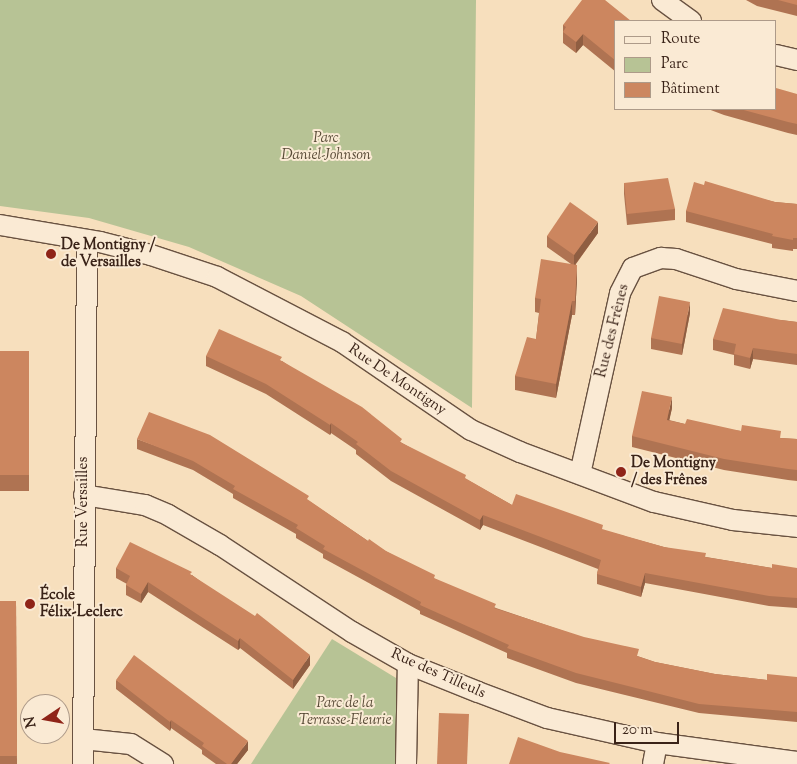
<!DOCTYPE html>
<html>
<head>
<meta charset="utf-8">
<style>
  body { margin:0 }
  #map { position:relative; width:797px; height:764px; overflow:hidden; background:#f7dfbd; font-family:"Sorts Mill Goudy",serif }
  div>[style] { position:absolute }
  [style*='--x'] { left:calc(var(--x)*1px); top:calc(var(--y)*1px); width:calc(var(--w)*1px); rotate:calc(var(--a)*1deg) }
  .green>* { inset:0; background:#b7c395 }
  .roads { filter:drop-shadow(1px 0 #695241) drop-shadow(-1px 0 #695241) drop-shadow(0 1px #695241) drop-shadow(0 -1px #695241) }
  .minor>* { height:20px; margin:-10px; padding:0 10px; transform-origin:10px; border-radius:10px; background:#faead4 }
  .wall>* { inset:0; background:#af7352 }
  .shaded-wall>* { inset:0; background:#8f5e42 }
  .building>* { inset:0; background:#cc865f }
  .dots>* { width:14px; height:14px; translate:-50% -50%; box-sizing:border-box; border:2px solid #faead4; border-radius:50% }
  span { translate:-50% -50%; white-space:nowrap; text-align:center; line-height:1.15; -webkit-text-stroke:4px #faead4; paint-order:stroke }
  .park-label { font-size:15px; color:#594b37; font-style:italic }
  .poi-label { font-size:15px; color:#3a2318; font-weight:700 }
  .left { translate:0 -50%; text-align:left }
  .street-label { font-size:15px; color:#3a2318 }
  .legend { position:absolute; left:614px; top:20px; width:162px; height:90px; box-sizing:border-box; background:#faead4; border:1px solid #ad9a89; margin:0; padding:6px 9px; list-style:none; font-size:15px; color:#3a2318 }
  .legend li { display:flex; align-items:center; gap:10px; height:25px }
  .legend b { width:25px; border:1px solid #ad9a89 }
  .north { position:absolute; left:20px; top:694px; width:50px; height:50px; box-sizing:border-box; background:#faead4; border:1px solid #ad9a89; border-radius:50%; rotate:258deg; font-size:14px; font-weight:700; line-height:20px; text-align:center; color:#3a2318 }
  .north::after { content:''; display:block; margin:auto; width:18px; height:22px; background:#8f2418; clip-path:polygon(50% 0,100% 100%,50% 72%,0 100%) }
  .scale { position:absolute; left:614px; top:722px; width:65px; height:22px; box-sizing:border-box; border:2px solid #3a2318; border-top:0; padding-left:6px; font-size:15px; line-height:18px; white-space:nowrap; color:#3a2318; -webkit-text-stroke:4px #faead4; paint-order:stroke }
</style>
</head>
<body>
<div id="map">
  <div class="green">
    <div style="clip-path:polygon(0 0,476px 0,472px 408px,301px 296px,189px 247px,89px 218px,0 206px)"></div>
    <div style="clip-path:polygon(332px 639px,396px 678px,396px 764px,251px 764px)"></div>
  </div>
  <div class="roads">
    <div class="minor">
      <div style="--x:662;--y:0;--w:36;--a:36"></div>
      <div style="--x:776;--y:55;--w:22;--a:13"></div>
      <div style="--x:0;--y:225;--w:101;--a:9.6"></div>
      <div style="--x:100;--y:242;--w:53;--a:14.3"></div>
      <div style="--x:151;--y:255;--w:70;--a:18.4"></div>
      <div style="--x:217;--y:277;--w:141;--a:27.5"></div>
      <div style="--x:342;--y:342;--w:156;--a:34.3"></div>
      <div style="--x:471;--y:430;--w:54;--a:24.2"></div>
      <div style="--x:520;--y:452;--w:143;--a:20.5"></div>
      <div style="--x:654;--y:502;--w:81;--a:12.8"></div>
      <div style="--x:733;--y:520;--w:64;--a:6.2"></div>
      <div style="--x:580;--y:474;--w:185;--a:-77.5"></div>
      <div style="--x:620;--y:293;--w:28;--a:-63"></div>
      <div style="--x:633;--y:268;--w:30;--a:-20"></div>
      <div style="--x:661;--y:258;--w:15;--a:4"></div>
      <div style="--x:676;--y:259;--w:63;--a:18.4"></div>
      <div style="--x:736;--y:279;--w:62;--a:11.1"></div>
      <div style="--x:84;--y:495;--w:62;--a:9.3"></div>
      <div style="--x:145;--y:505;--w:25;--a:23"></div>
      <div style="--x:168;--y:515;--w:60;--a:30"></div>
      <div style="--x:220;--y:545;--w:158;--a:33.4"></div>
      <div style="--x:352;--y:632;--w:64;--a:29.7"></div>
      <div style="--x:408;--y:664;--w:75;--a:21.8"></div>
      <div style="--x:478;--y:692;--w:74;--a:20.6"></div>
      <div style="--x:547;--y:718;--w:113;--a:12.8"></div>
      <div style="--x:657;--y:743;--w:141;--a:7.7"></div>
      <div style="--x:83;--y:739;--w:48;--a:5.9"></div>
      <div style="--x:131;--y:744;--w:38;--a:32"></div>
      <div style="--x:83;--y:764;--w:524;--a:-89.56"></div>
      <div style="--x:406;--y:764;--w:100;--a:-88.9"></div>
      <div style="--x:653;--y:764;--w:21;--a:-79"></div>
    </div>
  </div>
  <div class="wall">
    <div style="clip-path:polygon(746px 0,797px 0,797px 16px,757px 6px)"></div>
    <div style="clip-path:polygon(616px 21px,616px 72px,583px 45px,576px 53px,563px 43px,563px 25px)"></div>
    <div style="clip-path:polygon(797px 94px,797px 135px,788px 133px,724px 115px,708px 109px,776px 109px)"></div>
    <div style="clip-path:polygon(624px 183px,675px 209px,675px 220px,627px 225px,624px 194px)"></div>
    <div style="clip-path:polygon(704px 185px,775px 202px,797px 204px,797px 249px,793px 249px,793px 251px,772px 248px,772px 244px,686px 222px,686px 211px)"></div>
    <div style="clip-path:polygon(598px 233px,576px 264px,577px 279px,575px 315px,572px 315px,556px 398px,515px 390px,515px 376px,536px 339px,539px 313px,535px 312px,535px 298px,571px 264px,547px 247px,547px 236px)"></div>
    <div style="clip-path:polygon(690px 313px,682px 355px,651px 349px,651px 338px)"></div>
    <div style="clip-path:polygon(781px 320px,797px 322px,797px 365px,753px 359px,750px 369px,734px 365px,734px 355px,713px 350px,713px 339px)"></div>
    <div style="clip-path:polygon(0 351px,29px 351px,29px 491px,0 491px)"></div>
    <div style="clip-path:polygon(206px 356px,282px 361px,402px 443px,512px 505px,664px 547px,706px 557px,772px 568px,797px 568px,797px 608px,769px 606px,645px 583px,641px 597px,597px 584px,597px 574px,598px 569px,483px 525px,480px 530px,391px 481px,356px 454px,356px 450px,331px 433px,330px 435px,266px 394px,206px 366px)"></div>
    <div style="clip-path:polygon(672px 408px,669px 420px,685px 424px,741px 431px,781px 438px,797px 439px,797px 481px,788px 480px,724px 470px,632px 447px,632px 436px)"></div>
    <div style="clip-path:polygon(137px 439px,309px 501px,368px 541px,435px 579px,496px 608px,655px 662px,715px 674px,767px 680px,797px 677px,797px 722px,699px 713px,576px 683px,507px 658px,507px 653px,420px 614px,420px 611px,323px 558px,323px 554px,296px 538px,296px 534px,233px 498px,233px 494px,193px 470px,137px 449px)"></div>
    <div style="clip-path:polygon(116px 568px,192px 575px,310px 665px,293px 689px,240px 648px,238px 650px,148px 592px,141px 603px,126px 595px,126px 585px,127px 584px,116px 578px)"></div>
    <div style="clip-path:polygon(0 601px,16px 601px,17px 764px,0 764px)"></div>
    <div style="clip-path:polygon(116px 680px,248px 750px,237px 764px,216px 764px,202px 754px,202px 750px,171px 728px,170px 731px,116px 689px)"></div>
  </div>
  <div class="shaded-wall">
    <div style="clip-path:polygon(583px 34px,583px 45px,576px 53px,576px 42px)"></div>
    <div style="clip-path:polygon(598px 222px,598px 233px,574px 266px,574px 255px)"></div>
    <div style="clip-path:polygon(577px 265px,577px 279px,575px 315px,575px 301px)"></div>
    <div style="clip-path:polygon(572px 301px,572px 315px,556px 398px,556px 384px)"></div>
    <div style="clip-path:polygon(690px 302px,690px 313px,682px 355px,682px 344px)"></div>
    <div style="clip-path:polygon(753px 348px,753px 359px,750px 369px,750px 358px)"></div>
    <div style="clip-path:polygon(672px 397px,672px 408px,667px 431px,667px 420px)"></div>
    <div style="clip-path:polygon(331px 423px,331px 433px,330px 435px,330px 425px)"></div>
    <div style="clip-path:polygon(483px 515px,483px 525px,480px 530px,480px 520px)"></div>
    <div style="clip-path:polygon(645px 573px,645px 583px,641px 597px,641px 587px)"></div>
    <div style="clip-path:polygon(148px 582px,148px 592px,141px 603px,141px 594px)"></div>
    <div style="clip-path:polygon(240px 638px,240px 648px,238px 650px,238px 641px)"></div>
    <div style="clip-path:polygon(310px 655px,310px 665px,293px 689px,293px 680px)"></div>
    <div style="clip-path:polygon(171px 720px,171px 728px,170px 731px,170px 722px)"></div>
    <div style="clip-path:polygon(248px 741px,248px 750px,237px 764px,231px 764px)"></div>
  </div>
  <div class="building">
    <div style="clip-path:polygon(582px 0,605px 0,631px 21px,616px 21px,616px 61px,583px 34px,576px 42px,563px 32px,566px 27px,563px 25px)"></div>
    <div style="clip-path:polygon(778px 0,797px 0,797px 5px)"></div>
    <div style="clip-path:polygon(776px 88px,797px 94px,797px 124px,788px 122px,740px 109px,776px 109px)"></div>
    <div style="clip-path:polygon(668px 178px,675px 209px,627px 214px,624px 183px)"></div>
    <div style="clip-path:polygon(705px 181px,775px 202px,797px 204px,797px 238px,793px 238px,793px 240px,772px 236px,773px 234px,686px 211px,694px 182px,704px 185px)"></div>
    <div style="clip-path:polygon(570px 202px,598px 222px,574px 255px,547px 236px)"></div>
    <div style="clip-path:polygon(541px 259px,577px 265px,575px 301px,572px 301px,556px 384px,515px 376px,527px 337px,536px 339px,541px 299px,535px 298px)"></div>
    <div style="clip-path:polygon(659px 296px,690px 302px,682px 344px,651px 338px)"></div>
    <div style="clip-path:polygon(723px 308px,781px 320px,797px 322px,797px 354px,753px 348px,750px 358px,734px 354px,736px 344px,713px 339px)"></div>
    <div style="clip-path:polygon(219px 329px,282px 357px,280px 360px,362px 407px,402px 439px,400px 442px,466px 475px,465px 478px,512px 505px,516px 494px,603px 525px,602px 529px,664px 547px,706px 553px,705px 557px,772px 568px,772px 564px,797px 568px,797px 598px,769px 596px,645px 573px,641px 587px,597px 574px,601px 560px,483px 515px,480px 520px,391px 471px,356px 444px,358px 442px,331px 423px,330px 425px,266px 384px,206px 356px)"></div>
    <div style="clip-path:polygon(0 351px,29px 351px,29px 475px,0 475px)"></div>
    <div style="clip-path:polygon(642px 391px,672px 397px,667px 420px,685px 424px,687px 419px,741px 431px,742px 425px,781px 431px,780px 438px,797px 439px,797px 470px,788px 469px,724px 459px,632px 436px)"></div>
    <div style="clip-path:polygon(149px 412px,210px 435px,309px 496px,307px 499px,368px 541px,369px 539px,386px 551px,435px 575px,434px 578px,496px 604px,494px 608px,584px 637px,639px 649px,637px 656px,655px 662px,715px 674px,767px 680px,767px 674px,797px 677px,797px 712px,699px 704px,576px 673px,507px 648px,509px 645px,420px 605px,421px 602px,323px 549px,325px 546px,296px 528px,298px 525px,233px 489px,235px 486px,193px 461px,137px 439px)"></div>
    <div style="clip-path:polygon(130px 542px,192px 572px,190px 574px,255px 616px,257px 613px,310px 655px,293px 680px,240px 638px,238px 641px,148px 582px,141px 594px,126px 585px,130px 576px,116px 568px)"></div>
    <div style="clip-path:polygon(0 601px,16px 601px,17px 756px,0 756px)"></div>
    <div style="clip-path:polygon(134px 655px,248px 741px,231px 764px,227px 764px,202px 746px,204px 743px,171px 720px,170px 722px,116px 680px)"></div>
    <div style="clip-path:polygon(439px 713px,469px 714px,467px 764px,437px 764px)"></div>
    <div style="clip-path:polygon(518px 737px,560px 752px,610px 763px,609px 764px,509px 764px)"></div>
  </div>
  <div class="dots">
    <div style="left:51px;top:254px;background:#8f2418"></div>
    <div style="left:621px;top:472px;background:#8f2418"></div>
    <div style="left:30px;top:604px;background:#8f2418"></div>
  </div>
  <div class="park-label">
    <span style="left:326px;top:147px">Parc<br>Daniel-Johnson</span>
    <span style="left:345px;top:712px">Parc de la<br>Terrasse-Fleurie</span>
  </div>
  <div class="poi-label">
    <span class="left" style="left:61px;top:254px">De Montigny /<br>de Versailles</span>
    <span class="left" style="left:631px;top:472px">De Montigny<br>/ des Frênes</span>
    <span class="left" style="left:40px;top:604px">École<br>Félix-Leclerc</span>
  </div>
  <div class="street-label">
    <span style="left:613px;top:331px;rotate:-76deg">Rue des Frênes</span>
    <span style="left:397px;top:380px;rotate:34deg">Rue De Montigny</span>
    <span style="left:84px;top:502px;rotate:-90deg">Rue Versailles</span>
    <span style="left:438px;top:674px;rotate:24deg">Rue des Tilleuls</span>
  </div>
  <ul class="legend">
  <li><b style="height:6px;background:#faead4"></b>Route</li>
  <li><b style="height:14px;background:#b7c395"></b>Parc</li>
  <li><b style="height:14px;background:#cc865f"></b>Bâtiment</li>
  </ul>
  <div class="north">N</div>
  <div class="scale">20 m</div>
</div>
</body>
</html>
